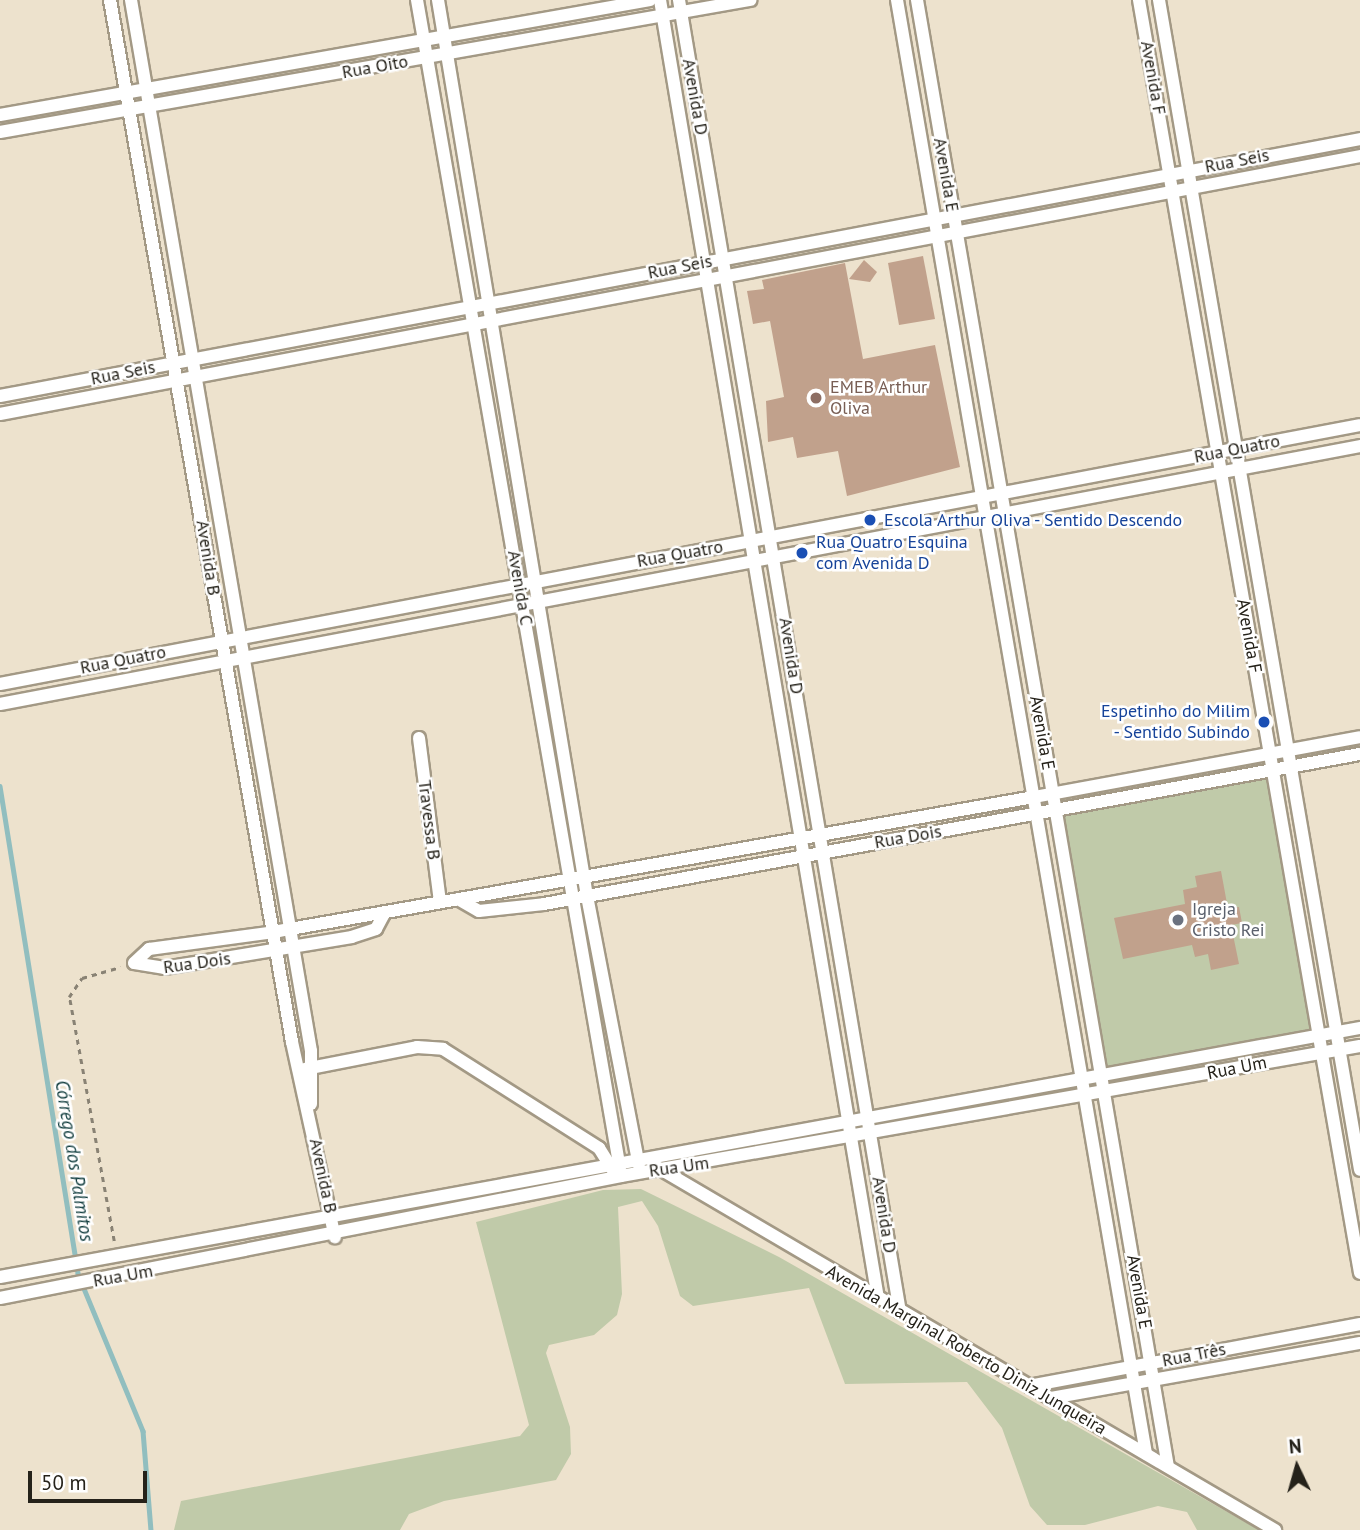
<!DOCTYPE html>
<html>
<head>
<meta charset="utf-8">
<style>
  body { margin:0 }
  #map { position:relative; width:1360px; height:1530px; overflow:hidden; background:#ede2cd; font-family:"PT Sans",sans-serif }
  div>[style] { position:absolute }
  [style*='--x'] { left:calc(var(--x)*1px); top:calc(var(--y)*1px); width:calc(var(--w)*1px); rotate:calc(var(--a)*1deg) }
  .green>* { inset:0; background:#c0caa9 }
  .stream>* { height:4.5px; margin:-2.25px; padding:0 2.25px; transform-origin:2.25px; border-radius:2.25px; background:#91bebf }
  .building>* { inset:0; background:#c1a18c }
  .path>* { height:2.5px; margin-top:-1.25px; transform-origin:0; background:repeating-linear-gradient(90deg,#898274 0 5px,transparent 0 10px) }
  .roads { filter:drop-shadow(2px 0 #a39985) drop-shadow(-2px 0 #a39985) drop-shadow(0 2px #a39985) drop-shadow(0 -2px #a39985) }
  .minor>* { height:12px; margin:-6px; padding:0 6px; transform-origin:6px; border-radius:6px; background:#fff }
  .dots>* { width:19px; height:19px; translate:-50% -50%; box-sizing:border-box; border:4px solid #fff; border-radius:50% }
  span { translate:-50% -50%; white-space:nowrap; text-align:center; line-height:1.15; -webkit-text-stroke:5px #fff; paint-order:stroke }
  .street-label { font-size:18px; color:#25221a }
  .education-label { font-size:18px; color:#785e54 }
  .left { translate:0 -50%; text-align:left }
  .transit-label { font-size:18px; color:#164399 }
  .right { translate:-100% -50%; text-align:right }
  .worship-label { font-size:18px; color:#5b616d }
  .water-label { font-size:19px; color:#0f3b3c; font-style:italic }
  .north { position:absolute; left:1262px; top:1432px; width:70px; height:70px; -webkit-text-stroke:5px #fff; paint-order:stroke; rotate:355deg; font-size:19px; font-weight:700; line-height:28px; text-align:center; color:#25221a }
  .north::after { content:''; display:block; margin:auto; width:24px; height:32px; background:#25221a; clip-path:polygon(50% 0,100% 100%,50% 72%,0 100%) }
  .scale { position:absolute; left:28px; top:1471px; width:119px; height:32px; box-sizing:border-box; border:4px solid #25221a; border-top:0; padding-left:9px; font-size:21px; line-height:24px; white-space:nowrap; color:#25221a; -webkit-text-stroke:5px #fff; paint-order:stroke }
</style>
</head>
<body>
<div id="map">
  <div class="green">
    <div style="clip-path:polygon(1273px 770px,1317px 1036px,1101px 1075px,1056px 810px)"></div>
    <div style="clip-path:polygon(641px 1189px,779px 1257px,1259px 1530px,1197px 1530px,1187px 1512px,1158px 1506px,1085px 1525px,1047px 1525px,1030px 1506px,1002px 1428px,967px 1382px,845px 1384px,809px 1288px,693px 1306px,680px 1296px,658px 1226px,642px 1201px,618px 1207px,622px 1294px,617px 1315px,594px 1335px,549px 1345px,546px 1353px,570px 1427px,571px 1454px,556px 1480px,444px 1501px,409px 1514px,400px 1530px,174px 1530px,181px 1501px,520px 1436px,529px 1425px,476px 1222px,603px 1190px)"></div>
  </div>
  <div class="stream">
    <div style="--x:0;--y:786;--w:494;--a:80.9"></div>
    <div style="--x:78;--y:1274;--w:170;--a:67.5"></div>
    <div style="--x:143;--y:1431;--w:99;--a:85.4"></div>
  </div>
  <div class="building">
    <div style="clip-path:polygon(923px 256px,935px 319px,899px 325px,888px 263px)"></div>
    <div style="clip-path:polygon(864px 260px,877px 272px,870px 282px,849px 279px)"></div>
    <div style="clip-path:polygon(845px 263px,863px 359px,935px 345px,960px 467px,847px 496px,838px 451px,797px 458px,793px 437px,768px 442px,766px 401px,784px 397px,770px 321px,753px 324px,747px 291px,764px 289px,762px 280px)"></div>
    <div style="clip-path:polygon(1221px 871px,1228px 909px,1239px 907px,1242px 923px,1231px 925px,1239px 964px,1211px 970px,1208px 954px,1195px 957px,1192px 945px,1123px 959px,1114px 918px,1185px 904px,1183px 890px,1197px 887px,1195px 876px)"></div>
  </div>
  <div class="path">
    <div style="--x:114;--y:1241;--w:248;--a:-100.4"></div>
    <div style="--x:69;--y:997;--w:23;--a:-56"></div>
    <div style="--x:82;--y:978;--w:40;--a:-16"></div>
  </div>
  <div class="roads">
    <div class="minor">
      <div style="--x:110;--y:0;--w:1058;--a:80.09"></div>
      <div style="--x:292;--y:1042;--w:200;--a:77.6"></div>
      <div style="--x:131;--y:0;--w:1066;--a:80.28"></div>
      <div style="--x:311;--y:1051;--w:53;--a:90"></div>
      <div style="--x:417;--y:0;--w:1186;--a:80.15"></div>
      <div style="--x:438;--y:0;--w:908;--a:80.56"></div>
      <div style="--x:587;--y:896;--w:274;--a:79.1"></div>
      <div style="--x:660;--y:0;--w:1317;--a:80.47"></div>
      <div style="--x:679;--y:0;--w:1330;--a:80.44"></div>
      <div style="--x:897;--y:0;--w:1475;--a:80.28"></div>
      <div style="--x:917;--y:0;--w:1488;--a:80.29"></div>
      <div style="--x:1139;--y:0;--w:1292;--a:80.15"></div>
      <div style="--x:1159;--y:0;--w:1187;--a:80.25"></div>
      <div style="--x:0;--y:115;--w:660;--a:-10.03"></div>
      <div style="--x:0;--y:132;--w:762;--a:-9.98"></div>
      <div style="--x:0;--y:396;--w:1384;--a:-10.7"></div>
      <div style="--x:0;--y:414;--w:1384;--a:-10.74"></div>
      <div style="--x:0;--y:684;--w:1384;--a:-10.78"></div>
      <div style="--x:0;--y:704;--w:1384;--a:-10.74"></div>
      <div style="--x:419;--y:738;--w:165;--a:82.7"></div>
      <div style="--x:458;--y:899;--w:24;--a:30"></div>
      <div style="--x:479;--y:911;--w:65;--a:-6.1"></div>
      <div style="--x:544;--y:904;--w:830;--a:-10.42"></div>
      <div style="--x:385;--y:912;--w:19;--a:118"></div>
      <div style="--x:376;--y:929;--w:25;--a:162"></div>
      <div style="--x:352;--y:937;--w:190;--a:170.6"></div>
      <div style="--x:165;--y:968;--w:31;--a:-171"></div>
      <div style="--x:134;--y:963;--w:21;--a:-43"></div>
      <div style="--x:149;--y:949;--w:126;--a:-7.7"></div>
      <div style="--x:274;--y:932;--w:16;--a:-11"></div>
      <div style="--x:290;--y:929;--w:756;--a:-10.06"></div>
      <div style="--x:1034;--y:797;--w:331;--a:-10.4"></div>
      <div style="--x:305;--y:1069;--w:114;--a:-11.1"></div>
      <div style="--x:417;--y:1047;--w:26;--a:4"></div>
      <div style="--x:443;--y:1049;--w:185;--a:32.4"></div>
      <div style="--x:599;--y:1148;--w:26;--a:58"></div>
      <div style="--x:657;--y:1167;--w:717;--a:30.43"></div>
      <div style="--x:0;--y:1277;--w:1383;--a:-10.38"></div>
      <div style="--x:0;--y:1298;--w:633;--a:-11.11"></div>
      <div style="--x:621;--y:1176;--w:750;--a:-9.98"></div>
      <div style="--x:1029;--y:1386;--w:337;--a:-10.6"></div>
      <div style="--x:1051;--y:1398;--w:314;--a:-10.1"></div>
    </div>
  </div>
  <div class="dots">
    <div style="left:816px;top:398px;background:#8d6e63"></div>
    <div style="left:870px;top:520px;background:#1a4fb4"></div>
    <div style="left:802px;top:553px;background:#1a4fb4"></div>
    <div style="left:1264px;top:722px;background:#1a4fb4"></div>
    <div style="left:1178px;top:920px;background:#6b7280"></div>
  </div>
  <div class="street-label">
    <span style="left:375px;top:67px;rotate:-10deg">Rua Oito</span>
    <span style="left:1153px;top:78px;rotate:80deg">Avenida F</span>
    <span style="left:695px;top:97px;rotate:80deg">Avenida D</span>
    <span style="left:1237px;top:161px;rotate:-11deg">Rua Seis</span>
    <span style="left:946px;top:175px;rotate:80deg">Avenida E</span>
    <span style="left:680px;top:267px;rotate:-11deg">Rua Seis</span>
    <span style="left:123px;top:373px;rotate:-11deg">Rua Seis</span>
    <span style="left:1237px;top:449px;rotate:-11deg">Rua Quatro</span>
    <span style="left:680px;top:554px;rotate:-10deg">Rua Quatro</span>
    <span style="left:208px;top:558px;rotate:81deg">Avenida B</span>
    <span style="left:520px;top:588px;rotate:80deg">Avenida C</span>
    <span style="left:1249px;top:636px;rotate:80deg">Avenida F</span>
    <span style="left:791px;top:656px;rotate:81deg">Avenida D</span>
    <span style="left:123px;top:660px;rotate:-11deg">Rua Quatro</span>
    <span style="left:1042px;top:733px;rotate:80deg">Avenida E</span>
    <span style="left:429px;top:820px;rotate:83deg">Travessa B</span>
    <span style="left:908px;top:837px;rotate:-10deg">Rua Dois</span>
    <span style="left:197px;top:963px;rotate:-8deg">Rua Dois</span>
    <span style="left:1237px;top:1068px;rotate:-11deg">Rua Um</span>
    <span style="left:679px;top:1167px;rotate:-8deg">Rua Um</span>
    <span style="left:323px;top:1176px;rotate:78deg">Avenida B</span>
    <span style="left:884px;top:1215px;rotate:81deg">Avenida D</span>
    <span style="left:123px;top:1276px;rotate:-10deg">Rua Um</span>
    <span style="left:1139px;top:1292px;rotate:80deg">Avenida E</span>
    <span style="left:966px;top:1350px;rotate:30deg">Avenida Marginal Roberto Diniz Junqueira</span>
    <span style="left:1194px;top:1355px;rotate:-11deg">Rua Três</span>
  </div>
  <div class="education-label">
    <span class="left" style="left:830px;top:398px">EMEB Arthur<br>Oliva</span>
  </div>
  <div class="transit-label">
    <span class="left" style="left:884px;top:520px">Escola Arthur Oliva - Sentido Descendo</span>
    <span class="left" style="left:816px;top:553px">Rua Quatro Esquina<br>com Avenida D</span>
    <span class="right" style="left:1250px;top:722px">Espetinho do Milim<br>- Sentido Subindo</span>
  </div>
  <div class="worship-label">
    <span class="left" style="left:1192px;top:920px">Igreja<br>Cristo Rei</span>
  </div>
  <div class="water-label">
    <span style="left:74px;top:1161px;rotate:81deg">Córrego dos Palmitos</span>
  </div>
  <div class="north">N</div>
  <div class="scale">50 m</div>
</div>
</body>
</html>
